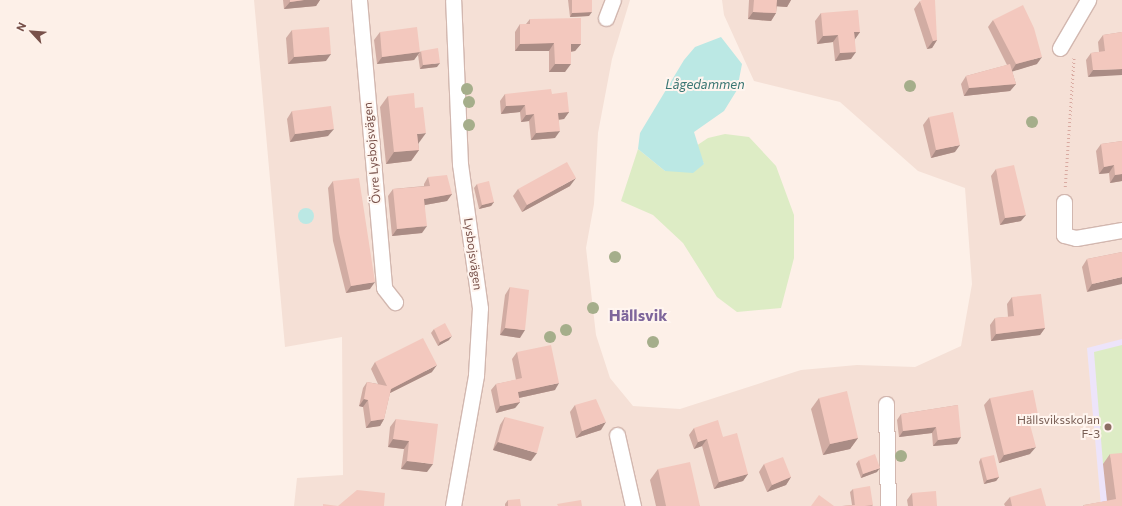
<!DOCTYPE html>
<html>
<head>
<meta charset="utf-8">
<style>
  body { margin:0 }
  #map { position:relative; width:1122px; height:506px; overflow:hidden; background:#fdf0e8; font-family:Commissioner,sans-serif }
  div>[style] { position:absolute }
  [style*='--x'] { left:calc(var(--x)*1px); top:calc(var(--y)*1px); width:calc(var(--w)*1px); rotate:calc(var(--a)*1deg) }
  .residential>* { inset:0; background:#f5e0d6 }
  .education>* { inset:0; background:#ede4fa }
  .green>* { inset:0; background:#ddecc5 }
  .water>* { inset:0; background:#bbe8e4 }
  .round { border-radius:50% }
  .path>* { height:2.5px; margin-top:-1.25px; transform-origin:0; background:repeating-linear-gradient(90deg,#d9aaa1 0 1px,transparent 0 4px) }
  .roads { filter:drop-shadow(1px 0 #d2b7af) drop-shadow(-1px 0 #d2b7af) drop-shadow(0 1px #d2b7af) drop-shadow(0 -1px #d2b7af) }
  .minor>* { height:15px; margin:-7.5px; padding:0 7.5px; transform-origin:7.5px; border-radius:7.5px; background:#fff }
  .trees>* { width:12px; height:12px; margin:-6px; border-radius:50%; background:#a5ae8b }
  .wall>* { inset:0; background:#d1aca3 }
  .shaded-wall>* { inset:0; background:#aa8c85 }
  .building>* { inset:0; background:#f3c8be }
  .dots>* { width:11px; height:11px; translate:-50% -50%; box-sizing:border-box; border:2px solid #fff5ef; border-radius:50% }
  span { translate:-50% -50%; white-space:nowrap; text-align:center; line-height:1.15; -webkit-text-stroke:4px #fff5ef; paint-order:stroke }
  .street-label { font-size:12px; color:#78514a }
  .education-label { font-size:12px; color:#785e54 }
  .right { translate:-100% -50%; text-align:right }
  .water-label { font-size:13px; color:#3a7673; font-style:italic }
  .district-label { font-size:16px; color:#7e669b; font-weight:700 }
  .north { position:absolute; left:12px; top:12px; width:40px; height:40px; -webkit-text-stroke:3px #fff5ef; paint-order:stroke; rotate:296deg; font-size:11px; font-weight:700; line-height:16px; text-align:center; color:#78514a }
  .north::after { content:''; display:block; margin:auto; width:14px; height:18px; background:#78514a; clip-path:polygon(50% 0,100% 100%,50% 72%,0 100%) }
</style>
</head>
<body>
<div id="map">
  <div class="residential">
    <div style="clip-path:polygon(254px 0,630px 0,612px 59px,598px 133px,594px 204px,586px 248px,596px 335px,610px 378px,633px 406px,680px 409px,801px 370px,857px 365px,915px 367px,961px 346px,972px 284px,965px 188px,918px 171px,840px 102px,754px 81px,724px 15px,722px 0,1122px 0,1122px 506px,294px 506px,297px 478px,343px 475px,342px 337px,285px 347px)"></div>
  </div>
  <div class="education">
    <div style="clip-path:polygon(1122px 339px,1122px 506px,1101px 506px,1087px 348px)"></div>
  </div>
  <div class="green">
    <div style="clip-path:polygon(725px 134px,749px 137px,776px 166px,794px 215px,794px 258px,781px 308px,737px 312px,717px 297px,683px 243px,653px 215px,621px 201px,638px 149px,665px 171px,704px 164px,696px 146px,708px 138px)"></div>
    <div style="clip-path:polygon(1122px 345px,1122px 462px,1103px 464px,1094px 352px)"></div>
  </div>
  <div class="water">
    <div style="clip-path:polygon(721px 37px,742px 64px,737px 90px,724px 111px,694px 132px,704px 164px,693px 173px,665px 171px,638px 149px,640px 133px,684px 60px,695px 47px)"></div>
    <div class="round" style="left:298px;top:208px;width:16px;height:16px"></div>
  </div>
  <div class="path">
    <div style="--x:1065;--y:187;--w:131;--a:-86.1"></div>
  </div>
  <div class="roads">
    <div class="minor">
      <div style="--x:359;--y:0;--w:289;--a:85"></div>
      <div style="--x:384;--y:288;--w:18;--a:52"></div>
      <div style="--x:606;--y:18;--w:19;--a:-69"></div>
      <div style="--x:1060;--y:48;--w:56;--a:-59.7"></div>
      <div style="--x:1064;--y:202;--w:33;--a:90"></div>
      <div style="--x:1064;--y:235;--w:12;--a:14"></div>
      <div style="--x:1076;--y:238;--w:47;--a:-9.9"></div>
      <div style="--x:886;--y:404;--w:102;--a:88.9"></div>
      <div style="--x:617;--y:435;--w:73;--a:77.3"></div>
      <div style="--x:453;--y:506;--w:133;--a:-80"></div>
      <div style="--x:476;--y:375;--w:67;--a:-86.6"></div>
      <div style="--x:480;--y:308;--w:145;--a:-97.9"></div>
      <div style="--x:460;--y:164;--w:164;--a:-92.4"></div>
    </div>
  </div>
  <div class="trees">
    <div style="left:910px;top:86px"></div>
    <div style="left:467px;top:89px"></div>
    <div style="left:469px;top:102px"></div>
    <div style="left:1032px;top:122px"></div>
    <div style="left:469px;top:125px"></div>
    <div style="left:615px;top:257px"></div>
    <div style="left:593px;top:308px"></div>
    <div style="left:566px;top:330px"></div>
    <div style="left:550px;top:337px"></div>
    <div style="left:653px;top:342px"></div>
    <div style="left:901px;top:456px"></div>
  </div>
  <div class="wall">
    <div style="clip-path:polygon(283px 0,320px 0,316px 6px,284px 9px)"></div>
    <div style="clip-path:polygon(568px 0,592px 0,589px 16px,570px 17px)"></div>
    <div style="clip-path:polygon(749px 0,791px 0,787px 7px,777px 6px,776px 13px,771px 21px,748px 19px)"></div>
    <div style="clip-path:polygon(920px 1px,937px 40px,932px 48px,927px 49px,914px 9px)"></div>
    <div style="clip-path:polygon(821px 13px,860px 32px,855px 39px,851px 59px,835px 61px,833px 42px,817px 44px,815px 21px)"></div>
    <div style="clip-path:polygon(530px 19px,581px 44px,575px 51px,571px 52px,565px 72px,549px 72px,549px 51px,515px 51px,515px 32px,520px 24px,526px 24px)"></div>
    <div style="clip-path:polygon(993px 20px,1037px 64px,1012px 71px,1016px 84px,1010px 91px,964px 96px,961px 84px,966px 76px,1007px 65px,988px 27px)"></div>
    <div style="clip-path:polygon(292px 30px,326px 61px,288px 64px,286px 38px)"></div>
    <div style="clip-path:polygon(380px 32px,420px 52px,414px 60px,377px 64px,374px 40px)"></div>
    <div style="clip-path:polygon(1122px 32px,1088px 77px,1086px 60px,1091px 53px,1099px 52px,1098px 42px,1103px 35px)"></div>
    <div style="clip-path:polygon(421px 51px,437px 67px,420px 69px,418px 55px)"></div>
    <div style="clip-path:polygon(505px 94px,552px 94px,569px 112px,564px 119px,559px 120px,555px 138px,531px 140px,529px 121px,521px 122px,520px 112px,501px 114px,500px 101px)"></div>
    <div style="clip-path:polygon(388px 96px,415px 108px,419px 150px,411px 161px,386px 164px,380px 107px)"></div>
    <div style="clip-path:polygon(292px 111px,328px 136px,290px 142px,287px 119px)"></div>
    <div style="clip-path:polygon(929px 117px,955px 152px,931px 158px,923px 125px)"></div>
    <div style="clip-path:polygon(1122px 141px,1122px 181px,1110px 183px,1109px 173px,1099px 174px,1096px 151px,1101px 144px)"></div>
    <div style="clip-path:polygon(996px 169px,1021px 221px,1000px 225px,991px 176px)"></div>
    <div style="clip-path:polygon(428px 177px,452px 194px,447px 201px,425px 205px,422px 233px,392px 236px,388px 196px,393px 189px,424px 186px,424px 184px)"></div>
    <div style="clip-path:polygon(333px 181px,370px 289px,346px 293px,333px 241px,328px 188px)"></div>
    <div style="clip-path:polygon(477px 184px,494px 202px,491px 206px,479px 209px,474px 188px)"></div>
    <div style="clip-path:polygon(570px 186px,522px 212px,513px 196px,518px 189px)"></div>
    <div style="clip-path:polygon(1122px 252px,1087px 292px,1082px 267px,1087px 259px)"></div>
    <div style="clip-path:polygon(510px 287px,520px 338px,500px 335px,505px 295px)"></div>
    <div style="clip-path:polygon(1012px 297px,1045px 328px,1040px 335px,991px 341px,990px 325px,995px 318px,1008px 317px,1007px 304px)"></div>
    <div style="clip-path:polygon(434px 329px,449px 340px,438px 346px,431px 333px)"></div>
    <div style="clip-path:polygon(517px 352px,555px 390px,519px 398px,520px 402px,515px 408px,496px 413px,491px 390px,496px 384px,516px 380px,512px 359px)"></div>
    <div style="clip-path:polygon(375px 362px,432px 372px,390px 393px,384px 419px,380px 426px,366px 428px,363px 407px,359px 406px,363px 388px,367px 382px,378px 384px,371px 369px)"></div>
    <div style="clip-path:polygon(819px 398px,858px 438px,850px 449px,823px 455px,811px 409px)"></div>
    <div style="clip-path:polygon(990px 398px,1038px 415px,1032px 423px,1030px 423px,1030px 454px,999px 463px,984px 405px)"></div>
    <div style="clip-path:polygon(575px 405px,601px 430px,576px 438px,570px 412px)"></div>
    <div style="clip-path:polygon(958px 405px,957px 444px,933px 446px,932px 433px,899px 437px,897px 420px,901px 414px)"></div>
    <div style="clip-path:polygon(505px 417px,531px 461px,493px 450px,500px 425px)"></div>
    <div style="clip-path:polygon(396px 419px,427px 472px,401px 469px,404px 449px,388px 447px,390px 427px)"></div>
    <div style="clip-path:polygon(694px 428px,723px 437px,748px 474px,743px 481px,714px 489px,702px 446px,694px 449px,689px 435px)"></div>
    <div style="clip-path:polygon(1110px 454px,1122px 506px,1083px 506px,1084px 505px,1107px 501px,1103px 464px)"></div>
    <div style="clip-path:polygon(981px 458px,999px 477px,996px 481px,984px 484px,979px 462px)"></div>
    <div style="clip-path:polygon(859px 460px,877px 472px,861px 478px,856px 464px)"></div>
    <div style="clip-path:polygon(764px 464px,791px 477px,786px 485px,767px 492px,759px 472px)"></div>
    <div style="clip-path:polygon(658px 469px,700px 506px,656px 506px,650px 480px)"></div>
    <div style="clip-path:polygon(853px 489px,873px 505px,872px 506px,842px 506px,852px 505px,850px 492px)"></div>
    <div style="clip-path:polygon(912px 493px,937px 506px,908px 506px,907px 500px)"></div>
    <div style="clip-path:polygon(1010px 497px,1046px 506px,1005px 506px,1004px 504px)"></div>
    <div style="clip-path:polygon(508px 500px,521px 506px,505px 506px,505px 504px)"></div>
  </div>
  <div class="shaded-wall">
    <div style="clip-path:polygon(304px 0,320px 0,316px 6px,284px 9px,290px 2px)"></div>
    <div style="clip-path:polygon(776px 0,791px 0,787px 7px,772px 6px)"></div>
    <div style="clip-path:polygon(592px 12px,589px 16px,570px 17px,572px 13px)"></div>
    <div style="clip-path:polygon(753px 12px,776px 13px,771px 21px,748px 19px)"></div>
    <div style="clip-path:polygon(854px 32px,860px 32px,855px 39px)"></div>
    <div style="clip-path:polygon(838px 35px,833px 42px,817px 44px,823px 36px)"></div>
    <div style="clip-path:polygon(937px 40px,932px 48px,927px 49px,933px 41px)"></div>
    <div style="clip-path:polygon(554px 43px,549px 51px,515px 51px,520px 44px)"></div>
    <div style="clip-path:polygon(571px 44px,581px 44px,575px 51px,565px 52px)"></div>
    <div style="clip-path:polygon(420px 52px,414px 60px,377px 64px,382px 57px)"></div>
    <div style="clip-path:polygon(856px 52px,851px 59px,835px 61px,840px 53px)"></div>
    <div style="clip-path:polygon(331px 54px,326px 61px,288px 64px,294px 57px)"></div>
    <div style="clip-path:polygon(1042px 57px,1037px 64px,1011px 72px,1016px 64px)"></div>
    <div style="clip-path:polygon(440px 63px,437px 67px,420px 69px,423px 65px)"></div>
    <div style="clip-path:polygon(555px 64px,571px 64px,565px 72px,549px 72px)"></div>
    <div style="clip-path:polygon(1122px 69px,1122px 75px,1088px 77px,1093px 70px)"></div>
    <div style="clip-path:polygon(1016px 84px,1010px 91px,964px 96px,969px 88px)"></div>
    <div style="clip-path:polygon(525px 105px,520px 112px,501px 114px,506px 106px)"></div>
    <div style="clip-path:polygon(569px 112px,564px 119px,553px 120px,558px 113px)"></div>
    <div style="clip-path:polygon(534px 114px,529px 121px,521px 122px,526px 115px)"></div>
    <div style="clip-path:polygon(334px 129px,328px 136px,290px 142px,295px 134px)"></div>
    <div style="clip-path:polygon(560px 131px,555px 138px,531px 140px,536px 133px)"></div>
    <div style="clip-path:polygon(426px 133px,418px 144px,417px 134px)"></div>
    <div style="clip-path:polygon(960px 145px,955px 152px,931px 158px,936px 150px)"></div>
    <div style="clip-path:polygon(419px 150px,411px 161px,386px 164px,394px 152px)"></div>
    <div style="clip-path:polygon(1114px 165px,1109px 173px,1099px 174px,1104px 167px)"></div>
    <div style="clip-path:polygon(1122px 174px,1122px 181px,1110px 183px,1115px 175px)"></div>
    <div style="clip-path:polygon(576px 178px,570px 186px,522px 212px,527px 205px)"></div>
    <div style="clip-path:polygon(452px 194px,447px 201px,419px 206px,424px 199px)"></div>
    <div style="clip-path:polygon(494px 202px,491px 206px,479px 209px,482px 205px)"></div>
    <div style="clip-path:polygon(1026px 215px,1021px 221px,1000px 225px,1005px 218px)"></div>
    <div style="clip-path:polygon(427px 226px,422px 233px,392px 236px,397px 229px)"></div>
    <div style="clip-path:polygon(1122px 277px,1122px 284px,1087px 292px,1092px 284px)"></div>
    <div style="clip-path:polygon(375px 282px,370px 289px,346px 293px,351px 286px)"></div>
    <div style="clip-path:polygon(505px 328px,525px 330px,520px 338px,500px 335px)"></div>
    <div style="clip-path:polygon(1045px 328px,1040px 335px,991px 341px,996px 334px)"></div>
    <div style="clip-path:polygon(452px 336px,449px 340px,438px 346px,440px 342px)"></div>
    <div style="clip-path:polygon(437px 365px,432px 372px,386px 395px,391px 389px)"></div>
    <div style="clip-path:polygon(559px 383px,555px 390px,514px 399px,518px 392px)"></div>
    <div style="clip-path:polygon(364px 399px,368px 400px,363px 407px,359px 406px)"></div>
    <div style="clip-path:polygon(520px 402px,515px 408px,496px 413px,500px 406px)"></div>
    <div style="clip-path:polygon(1038px 415px,1032px 423px,1023px 425px,1028px 417px)"></div>
    <div style="clip-path:polygon(384px 419px,380px 426px,366px 428px,371px 421px)"></div>
    <div style="clip-path:polygon(606px 422px,601px 430px,576px 438px,582px 431px)"></div>
    <div style="clip-path:polygon(936px 427px,932px 433px,899px 437px,903px 431px)"></div>
    <div style="clip-path:polygon(961px 437px,957px 444px,933px 446px,938px 440px)"></div>
    <div style="clip-path:polygon(858px 438px,850px 449px,823px 455px,830px 444px)"></div>
    <div style="clip-path:polygon(393px 439px,409px 441px,404px 449px,388px 447px)"></div>
    <div style="clip-path:polygon(707px 439px,702px 446px,694px 449px,698px 442px)"></div>
    <div style="clip-path:polygon(498px 442px,537px 453px,531px 461px,493px 450px)"></div>
    <div style="clip-path:polygon(1036px 447px,1030px 454px,999px 463px,1004px 455px)"></div>
    <div style="clip-path:polygon(407px 461px,433px 464px,427px 472px,401px 469px)"></div>
    <div style="clip-path:polygon(880px 468px,877px 472px,861px 478px,863px 474px)"></div>
    <div style="clip-path:polygon(748px 474px,743px 481px,714px 489px,719px 482px)"></div>
    <div style="clip-path:polygon(791px 477px,786px 485px,767px 492px,772px 485px)"></div>
    <div style="clip-path:polygon(999px 477px,996px 481px,984px 484px,987px 480px)"></div>
  </div>
  <div class="building">
    <div style="clip-path:polygon(290px 0,304px 0,290px 2px)"></div>
    <div style="clip-path:polygon(572px 0,592px 0,592px 12px,572px 13px)"></div>
    <div style="clip-path:polygon(754px 0,777px 0,776px 13px,753px 12px)"></div>
    <div style="clip-path:polygon(922px 0,935px 0,937px 40px,933px 41px,920px 1px)"></div>
    <div style="clip-path:polygon(1023px 5px,1034px 28px,1042px 57px,1016px 64px,993px 20px)"></div>
    <div style="clip-path:polygon(858px 10px,860px 32px,854px 32px,856px 52px,840px 53px,838px 35px,823px 36px,821px 13px)"></div>
    <div style="clip-path:polygon(581px 18px,581px 44px,571px 44px,571px 64px,555px 64px,554px 43px,520px 44px,520px 24px,530px 24px,530px 19px)"></div>
    <div style="clip-path:polygon(329px 27px,331px 54px,294px 57px,292px 30px)"></div>
    <div style="clip-path:polygon(417px 27px,420px 52px,382px 57px,380px 32px)"></div>
    <div style="clip-path:polygon(1122px 32px,1122px 69px,1093px 70px,1091px 53px,1105px 51px,1103px 35px)"></div>
    <div style="clip-path:polygon(438px 48px,440px 63px,423px 65px,421px 51px)"></div>
    <div style="clip-path:polygon(1010px 64px,1016px 84px,969px 88px,966px 76px)"></div>
    <div style="clip-path:polygon(551px 89px,552px 94px,567px 92px,569px 112px,558px 113px,560px 131px,536px 133px,534px 114px,526px 115px,525px 105px,506px 106px,505px 94px)"></div>
    <div style="clip-path:polygon(414px 93px,415px 108px,423px 107px,426px 133px,417px 134px,419px 150px,394px 152px,388px 96px)"></div>
    <div style="clip-path:polygon(331px 106px,334px 129px,295px 134px,292px 111px)"></div>
    <div style="clip-path:polygon(953px 112px,960px 145px,936px 150px,929px 117px)"></div>
    <div style="clip-path:polygon(1122px 141px,1122px 174px,1115px 175px,1114px 165px,1104px 167px,1101px 144px)"></div>
    <div style="clip-path:polygon(567px 162px,576px 178px,527px 205px,518px 189px)"></div>
    <div style="clip-path:polygon(1014px 165px,1026px 215px,1005px 218px,996px 169px)"></div>
    <div style="clip-path:polygon(447px 175px,452px 194px,424px 199px,427px 226px,397px 229px,393px 189px,430px 186px,428px 177px)"></div>
    <div style="clip-path:polygon(359px 178px,375px 282px,351px 286px,339px 233px,333px 181px)"></div>
    <div style="clip-path:polygon(489px 181px,494px 202px,482px 205px,477px 184px)"></div>
    <div style="clip-path:polygon(1122px 252px,1122px 277px,1092px 284px,1087px 259px)"></div>
    <div style="clip-path:polygon(510px 287px,529px 290px,525px 330px,505px 328px)"></div>
    <div style="clip-path:polygon(1041px 294px,1045px 328px,996px 334px,995px 318px,1014px 316px,1012px 297px)"></div>
    <div style="clip-path:polygon(445px 323px,452px 336px,440px 342px,434px 329px)"></div>
    <div style="clip-path:polygon(423px 338px,437px 365px,391px 389px,384px 419px,371px 421px,368px 400px,364px 399px,367px 382px,387px 386px,375px 362px)"></div>
    <div style="clip-path:polygon(551px 345px,559px 383px,518px 392px,520px 402px,500px 406px,496px 384px,522px 378px,517px 352px)"></div>
    <div style="clip-path:polygon(1033px 390px,1038px 415px,1028px 417px,1036px 447px,1004px 455px,990px 398px)"></div>
    <div style="clip-path:polygon(847px 391px,858px 438px,830px 444px,819px 398px)"></div>
    <div style="clip-path:polygon(596px 399px,606px 422px,582px 431px,575px 405px)"></div>
    <div style="clip-path:polygon(958px 405px,961px 437px,938px 440px,936px 427px,903px 431px,901px 414px)"></div>
    <div style="clip-path:polygon(505px 417px,544px 427px,537px 453px,498px 442px)"></div>
    <div style="clip-path:polygon(396px 419px,438px 424px,433px 464px,407px 461px,409px 441px,393px 439px)"></div>
    <div style="clip-path:polygon(718px 420px,723px 437px,737px 433px,748px 474px,719px 482px,707px 439px,698px 442px,694px 428px)"></div>
    <div style="clip-path:polygon(1122px 453px,1122px 506px,1084px 506px,1084px 505px,1116px 499px,1110px 454px)"></div>
    <div style="clip-path:polygon(875px 454px,880px 468px,863px 474px,859px 460px)"></div>
    <div style="clip-path:polygon(994px 455px,999px 477px,987px 480px,981px 458px)"></div>
    <div style="clip-path:polygon(783px 457px,791px 477px,772px 485px,764px 464px)"></div>
    <div style="clip-path:polygon(690px 462px,700px 506px,666px 506px,658px 469px)"></div>
    <div style="clip-path:polygon(870px 486px,873px 505px,865px 506px,855px 506px,853px 489px)"></div>
    <div style="clip-path:polygon(1041px 488px,1046px 506px,1012px 506px,1010px 497px)"></div>
    <div style="clip-path:polygon(357px 490px,385px 493px,384px 506px,323px 506px,323px 504px,338px 506px)"></div>
    <div style="clip-path:polygon(936px 491px,937px 506px,913px 506px,912px 493px)"></div>
    <div style="clip-path:polygon(819px 495px,834px 506px,811px 506px)"></div>
    <div style="clip-path:polygon(520px 499px,521px 506px,508px 506px,508px 500px)"></div>
    <div style="clip-path:polygon(581px 500px,582px 506px,558px 506px,557px 504px)"></div>
    <div style="clip-path:polygon(855px 505px,855px 506px,842px 506px)"></div>
  </div>
  <div class="dots">
    <div style="left:1108px;top:427px;background:#8d6e63"></div>
  </div>
  <div class="street-label">
    <span style="left:372px;top:153px;rotate:-95deg">Övre Lysbojsvägen</span>
    <span style="left:473px;top:254px;rotate:82deg">Lysbojsvägen</span>
  </div>
  <div class="education-label">
    <span class="right" style="left:1100px;top:427px">Hällsviksskolan<br>F-3</span>
  </div>
  <div class="water-label">
    <span style="left:705px;top:84px">Lågedammen</span>
  </div>
  <div class="district-label">
    <span style="left:638px;top:315px">Hällsvik</span>
  </div>
  <div class="north">N</div>
</div>
</body>
</html>
